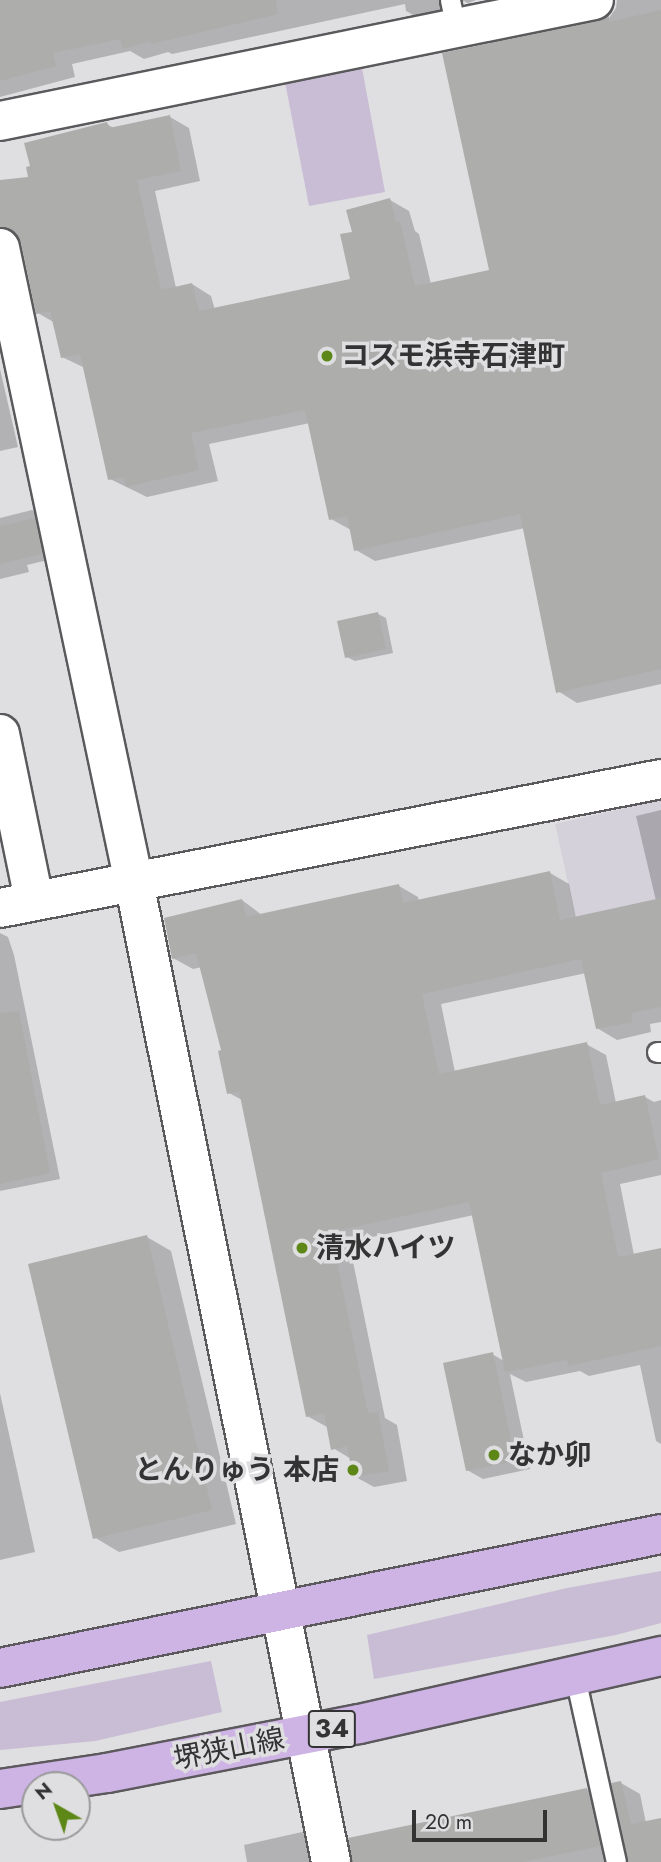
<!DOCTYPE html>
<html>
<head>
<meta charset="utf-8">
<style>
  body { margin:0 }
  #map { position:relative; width:661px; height:1862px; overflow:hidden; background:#dfdee1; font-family:Jost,"Noto Sans JP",sans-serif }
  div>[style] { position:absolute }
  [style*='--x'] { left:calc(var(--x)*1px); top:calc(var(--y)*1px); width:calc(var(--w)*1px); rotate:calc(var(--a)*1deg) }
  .built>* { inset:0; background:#d5d1db }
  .green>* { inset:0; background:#c8bdd4 }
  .shadow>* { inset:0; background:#0003 }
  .building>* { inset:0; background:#adaeab }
  .roads { filter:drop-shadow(2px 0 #5b595c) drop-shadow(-2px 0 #5b595c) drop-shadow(0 2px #5b595c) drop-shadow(0 -2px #5b595c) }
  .service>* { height:19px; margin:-9.5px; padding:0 9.5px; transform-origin:9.5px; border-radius:9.5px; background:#fff }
  .minor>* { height:38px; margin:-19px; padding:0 19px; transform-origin:19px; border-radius:19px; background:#fff }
  .primary>* { height:38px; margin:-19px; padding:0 19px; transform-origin:19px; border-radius:19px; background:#ceb4e5 }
  .dots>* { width:19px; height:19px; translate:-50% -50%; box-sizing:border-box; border:4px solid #dfdee1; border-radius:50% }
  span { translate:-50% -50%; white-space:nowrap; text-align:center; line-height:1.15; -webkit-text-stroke:7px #dfdee1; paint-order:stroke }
  .shield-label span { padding:2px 5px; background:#dfdee1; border:2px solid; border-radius:5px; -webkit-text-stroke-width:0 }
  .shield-label { font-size:26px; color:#343334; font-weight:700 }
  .poi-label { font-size:28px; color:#343334; font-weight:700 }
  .left { translate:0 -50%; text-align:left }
  .right { translate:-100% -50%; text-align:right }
  .street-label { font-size:28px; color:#343334 }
  .north { position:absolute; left:21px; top:1771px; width:70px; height:70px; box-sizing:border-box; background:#dfdee1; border:2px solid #9b9a9c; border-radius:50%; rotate:320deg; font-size:19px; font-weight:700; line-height:28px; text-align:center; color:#343334 }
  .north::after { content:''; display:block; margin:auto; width:24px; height:32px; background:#5d8817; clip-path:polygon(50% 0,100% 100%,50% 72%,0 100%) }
  .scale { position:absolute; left:412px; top:1810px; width:135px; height:32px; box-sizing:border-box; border:4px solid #343334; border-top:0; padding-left:9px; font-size:21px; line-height:24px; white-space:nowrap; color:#343334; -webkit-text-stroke:5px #dfdee1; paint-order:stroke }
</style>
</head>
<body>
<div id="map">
  <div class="built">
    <div style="clip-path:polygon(661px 800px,661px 934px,583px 951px,555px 824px)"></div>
  </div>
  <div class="green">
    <div style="clip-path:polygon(362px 68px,385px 192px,309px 206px,285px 82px)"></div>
    <div style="clip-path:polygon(661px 1571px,661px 1623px,616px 1635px,374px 1679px,367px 1635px,567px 1588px)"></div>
    <div style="clip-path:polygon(211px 1661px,222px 1712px,95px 1741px,0 1750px,0 1702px)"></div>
  </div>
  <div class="shadow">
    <div style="clip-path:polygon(0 0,476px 0,468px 3px,555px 0,484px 14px,464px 1px,426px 22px,406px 11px,405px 4px,172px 54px,168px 52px,144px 59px,130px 51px,72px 64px,75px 77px,0 97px)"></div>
    <div style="clip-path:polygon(617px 0,661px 0,661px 684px,577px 703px,558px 691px,525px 528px,375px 561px,356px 550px,351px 530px,331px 519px,310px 423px,209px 444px,218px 481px,147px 497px,110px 479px,85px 368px,62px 357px,55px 323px,38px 313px,20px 237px,15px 237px,0 250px,0 187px,31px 180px,107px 124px,115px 129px,170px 117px,189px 128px,200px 181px,155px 191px,176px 288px,192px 284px,211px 296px,215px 310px,352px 281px,354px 233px,390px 200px,409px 211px,415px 231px,419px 234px,431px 284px,491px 272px,599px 23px,609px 18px,616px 8px)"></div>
    <div style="clip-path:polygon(0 369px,18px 447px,0 451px)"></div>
    <div style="clip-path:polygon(32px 510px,43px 516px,52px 559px,27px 565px,29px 572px,0 579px,0 518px)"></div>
    <div style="clip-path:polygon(378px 614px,386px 618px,393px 653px,355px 661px,347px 657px)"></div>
    <div style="clip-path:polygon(661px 810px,661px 1022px,650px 1024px,651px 1032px,617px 1040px,597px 1028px,586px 973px,441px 1004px,455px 1072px,586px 1044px,606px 1055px,616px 1103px,645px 1097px,654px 1102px,661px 1100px,661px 1175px,620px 1184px,634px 1255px,661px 1250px,661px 1444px,656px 1441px,640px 1365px,589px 1376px,580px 1371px,526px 1382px,510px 1374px,530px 1469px,483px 1479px,467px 1470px,492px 1354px,504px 1361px,474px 1215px,349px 1242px,385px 1418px,397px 1425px,407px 1481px,374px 1487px,354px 1476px,351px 1459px,333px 1448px,327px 1427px,307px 1416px,242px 1100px,229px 1093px,223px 1052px,202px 967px,193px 969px,173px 958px,242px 900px,262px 915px,399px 886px,418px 897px,419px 901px,550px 873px,569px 884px,576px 918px,656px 901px,636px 816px)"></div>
    <div style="clip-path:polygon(0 933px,8px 937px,14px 955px,60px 1179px,0 1191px)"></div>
    <div style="clip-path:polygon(147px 1237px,171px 1251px,236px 1524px,119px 1552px,94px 1537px)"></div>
    <div style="clip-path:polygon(0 1393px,35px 1552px,0 1560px)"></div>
    <div style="clip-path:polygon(621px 1783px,640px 1794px,646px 1823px,661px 1820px,661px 1862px,629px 1862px)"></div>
    <div style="clip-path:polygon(587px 1790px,606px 1801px,619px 1862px,353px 1862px)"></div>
    <div style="clip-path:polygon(302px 1832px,321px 1843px,326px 1862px,247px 1862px,244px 1845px)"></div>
  </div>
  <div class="building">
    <div style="clip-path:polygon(0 0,276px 0,278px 14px,151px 44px,150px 41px,123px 49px,120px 39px,53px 53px,56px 66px,0 81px)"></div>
    <div style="clip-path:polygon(661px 10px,661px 669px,556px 693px,520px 514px,354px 551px,347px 516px,329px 520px,305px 410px,191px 433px,199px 470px,126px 487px,124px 477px,108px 480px,80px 354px,61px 358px,50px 311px,36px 314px,21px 243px,16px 233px,0 227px,0 180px,28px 177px,26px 167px,30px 166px,24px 143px,107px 122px,109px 128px,170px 115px,181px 171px,137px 180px,161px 290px,192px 283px,199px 311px,350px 279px,340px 234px,352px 232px,346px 210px,390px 198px,396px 222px,400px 221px,415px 286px,489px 270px,442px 53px,598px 21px,609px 16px,609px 22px)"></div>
    <div style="clip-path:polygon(35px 518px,42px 554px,0 564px,0 526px)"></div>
    <div style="clip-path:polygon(378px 612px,386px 649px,345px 658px,337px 621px)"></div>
    <div style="clip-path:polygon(550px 871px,560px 920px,661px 898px,661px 1007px,631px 1013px,633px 1022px,596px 1029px,581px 959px,422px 994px,439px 1074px,587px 1042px,600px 1105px,645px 1095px,659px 1159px,601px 1173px,618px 1257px,661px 1248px,661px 1346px,568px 1366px,567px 1360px,505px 1372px,469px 1202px,331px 1232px,368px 1413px,378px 1412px,389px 1471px,353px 1477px,347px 1446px,331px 1450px,324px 1413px,306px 1417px,239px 1091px,227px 1094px,218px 1051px,221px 1050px,196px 953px,172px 959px,164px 918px,242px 899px,246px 917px,399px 884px,403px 903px)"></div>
    <div style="clip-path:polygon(19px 1011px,50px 1173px,0 1184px,0 1013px)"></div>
    <div style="clip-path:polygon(147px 1235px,212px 1510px,93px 1539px,28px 1264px)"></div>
    <div style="clip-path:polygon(493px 1352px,515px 1461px,466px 1471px,443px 1363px)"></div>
    <div style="clip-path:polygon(621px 1781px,631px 1824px,661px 1818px,661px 1862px,628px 1862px,611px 1783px)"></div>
    <div style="clip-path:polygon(587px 1788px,600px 1846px,523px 1862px,352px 1862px,348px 1838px)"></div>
  </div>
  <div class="roads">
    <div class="service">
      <div style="--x:450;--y:0;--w:29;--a:78"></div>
      <div style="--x:657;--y:1052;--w:4;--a:0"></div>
      <div style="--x:575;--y:1677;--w:189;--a:77.5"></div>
    </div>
    <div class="minor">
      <div style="--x:0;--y:121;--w:606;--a:-11.51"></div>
      <div style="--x:0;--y:248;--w:648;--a:78.07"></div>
      <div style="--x:134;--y:882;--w:1000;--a:78.63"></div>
      <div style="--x:0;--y:734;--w:168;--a:78.4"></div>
      <div style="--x:0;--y:908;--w:673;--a:-11.04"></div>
    </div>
    <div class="primary">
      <div style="--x:0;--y:1668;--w:674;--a:-11.46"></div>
      <div style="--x:0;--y:1789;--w:108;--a:-8.5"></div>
      <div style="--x:107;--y:1773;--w:257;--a:-11"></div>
      <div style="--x:359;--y:1724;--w:310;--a:-12.7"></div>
    </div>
  </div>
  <div class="dots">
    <div style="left:327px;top:356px;background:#5d8817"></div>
    <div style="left:302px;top:1248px;background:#5d8817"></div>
    <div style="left:494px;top:1455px;background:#5d8817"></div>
    <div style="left:353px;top:1470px;background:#5d8817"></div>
  </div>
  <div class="shield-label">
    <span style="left:332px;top:1729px">34</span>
  </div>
  <div class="poi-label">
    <span class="left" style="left:341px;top:356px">コスモ浜寺石津町</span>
    <span class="left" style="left:316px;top:1248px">清水ハイツ</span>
    <span class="left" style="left:508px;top:1455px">なか卯</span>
    <span class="right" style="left:339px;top:1470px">とんりゅう 本店</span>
  </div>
  <div class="street-label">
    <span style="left:229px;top:1749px;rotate:-11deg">堺狭山線</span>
  </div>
  <div class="north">N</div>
  <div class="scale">20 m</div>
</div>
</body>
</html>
